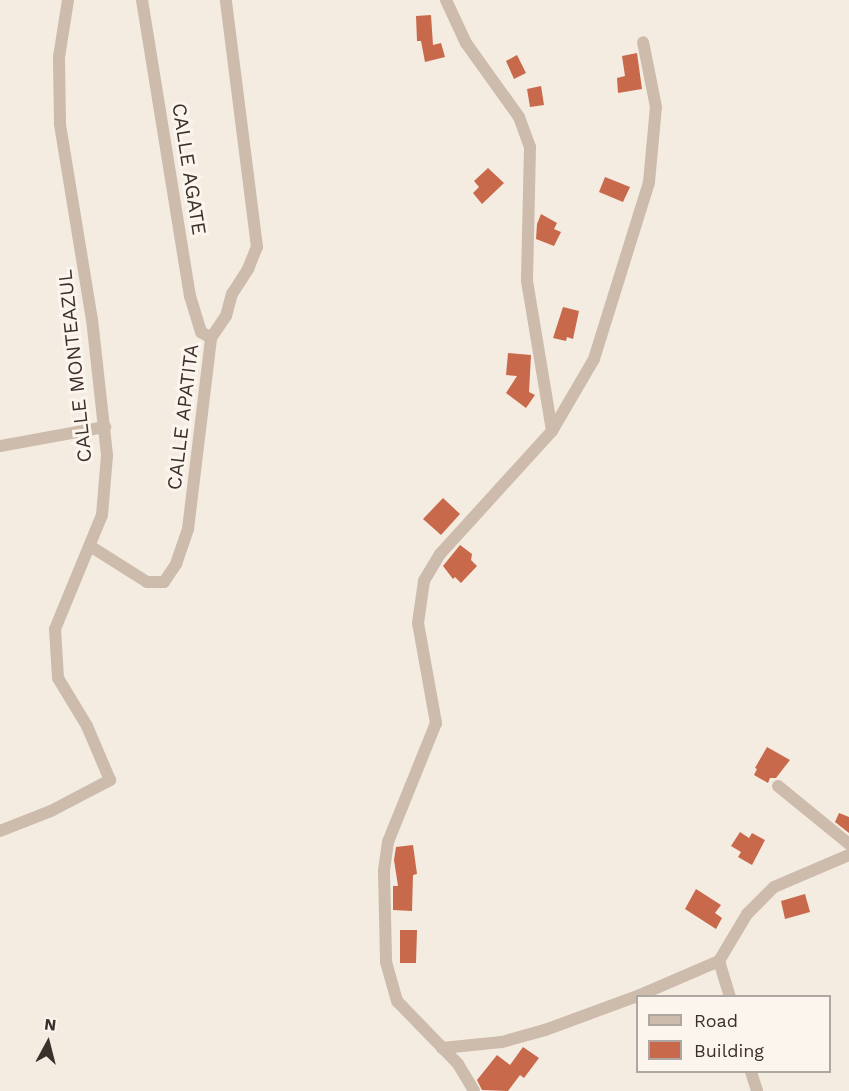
<!DOCTYPE html>
<html>
<head>
<meta charset="utf-8">
<style>
  body { margin:0 }
  #map { position:relative; width:849px; height:1091px; overflow:hidden; background:#f4ebe1; font-family:"Work Sans",sans-serif }
  div>[style] { position:absolute }
  [style*='--x'] { left:calc(var(--x)*1px); top:calc(var(--y)*1px); width:calc(var(--w)*1px); rotate:calc(var(--a)*1deg) }
  .building>* { inset:0; background:#c8694b }
  .minor>* { height:12px; margin:-6px; padding:0 6px; transform-origin:6px; border-radius:6px; background:#cdbbac }
  span { translate:-50% -50%; white-space:nowrap; text-align:center; line-height:1.15; -webkit-text-stroke:6px #fbf5ee; paint-order:stroke }
  .street-label { font-size:20px; color:#3b302b }
  .legend { position:absolute; left:636px; top:995px; width:195px; height:78px; box-sizing:border-box; background:#fbf5ee; border:2px solid #aea6a0; margin:0; padding:8px 10px; list-style:none; font-size:18px; color:#3b302b }
  .legend li { display:flex; align-items:center; gap:12px; height:30px }
  .legend b { width:30px; border:2px solid #aea6a0 }
  .north { position:absolute; left:18px; top:1013px; width:60px; height:60px; -webkit-text-stroke:4px #fbf5ee; paint-order:stroke; rotate:7deg; font-size:16px; font-weight:700; line-height:24px; text-align:center; color:#3b302b }
  .north::after { content:''; display:block; margin:auto; width:21px; height:27px; background:#3b302b; clip-path:polygon(50% 0,100% 100%,50% 72%,0 100%) }
</style>
</head>
<body>
<div id="map">
  <div class="building">
    <div style="clip-path:polygon(431px 15px,433px 45px,441px 43px,445px 57px,425px 62px,421px 41px,417px 41px,416px 16px)"></div>
    <div style="clip-path:polygon(637px 53px,642px 89px,618px 93px,617px 78px,625px 76px,622px 56px)"></div>
    <div style="clip-path:polygon(517px 55px,526px 73px,514px 79px,506px 61px)"></div>
    <div style="clip-path:polygon(541px 86px,544px 105px,530px 107px,527px 89px)"></div>
    <div style="clip-path:polygon(488px 168px,504px 183px,482px 204px,473px 193px,479px 187px,474px 181px)"></div>
    <div style="clip-path:polygon(605px 177px,630px 187px,623px 202px,599px 192px)"></div>
    <div style="clip-path:polygon(541px 214px,557px 223px,554px 229px,561px 232px,554px 246px,536px 239px,537px 224px)"></div>
    <div style="clip-path:polygon(563px 307px,579px 311px,573px 339px,567px 337px,566px 341px,553px 338px)"></div>
    <div style="clip-path:polygon(508px 353px,531px 355px,529px 392px,535px 395px,526px 408px,506px 393px,517px 376px,506px 375px)"></div>
    <div style="clip-path:polygon(443px 498px,460px 514px,441px 535px,423px 519px)"></div>
    <div style="clip-path:polygon(460px 545px,472px 554px,471px 560px,477px 566px,461px 583px,455px 577px,453px 579px,443px 566px)"></div>
    <div style="clip-path:polygon(767px 747px,790px 760px,776px 778px,770px 778px,768px 783px,754px 775px,757px 769px,755px 768px)"></div>
    <div style="clip-path:polygon(839px 813px,849px 817px,849px 833px,835px 822px)"></div>
    <div style="clip-path:polygon(740px 832px,749px 838px,752px 833px,765px 840px,752px 865px,738px 857px,741px 852px,731px 846px)"></div>
    <div style="clip-path:polygon(413px 845px,417px 874px,413px 875px,412px 911px,393px 910px,393px 886px,398px 886px,394px 860px,396px 847px)"></div>
    <div style="clip-path:polygon(696px 889px,721px 905px,715px 913px,722px 918px,716px 929px,685px 909px)"></div>
    <div style="clip-path:polygon(805px 894px,810px 912px,785px 919px,781px 901px)"></div>
    <div style="clip-path:polygon(400px 930px,417px 930px,416px 963px,400px 963px)"></div>
    <div style="clip-path:polygon(523px 1047px,539px 1058px,524px 1078px,520px 1075px,508px 1091px,482px 1090px,477px 1080px,497px 1055px,510px 1065px)"></div>
  </div>
  <div class="minor">
    <div style="--x:142;--y:0;--w:300;--a:80.8"></div>
    <div style="--x:190;--y:296;--w:38;--a:73"></div>
    <div style="--x:201;--y:332;--w:12;--a:31"></div>
    <div style="--x:446;--y:0;--w:47;--a:65.1"></div>
    <div style="--x:466;--y:43;--w:91;--a:54.4"></div>
    <div style="--x:519;--y:117;--w:32;--a:70"></div>
    <div style="--x:530;--y:147;--w:134;--a:91.3"></div>
    <div style="--x:527;--y:281;--w:152;--a:80.5"></div>
    <div style="--x:552;--y:431;--w:166;--a:132.3"></div>
    <div style="--x:440;--y:554;--w:31;--a:121"></div>
    <div style="--x:424;--y:581;--w:42;--a:98.1"></div>
    <div style="--x:418;--y:623;--w:102;--a:79.8"></div>
    <div style="--x:436;--y:723;--w:128;--a:112"></div>
    <div style="--x:388;--y:842;--w:29;--a:98"></div>
    <div style="--x:384;--y:871;--w:91;--a:88.7"></div>
    <div style="--x:386;--y:962;--w:41;--a:74.2"></div>
    <div style="--x:397;--y:1001;--w:88;--a:45.9"></div>
    <div style="--x:458;--y:1064;--w:31;--a:59"></div>
    <div style="--x:552;--y:431;--w:83;--a:-59.7"></div>
    <div style="--x:594;--y:359;--w:185;--a:-72.7"></div>
    <div style="--x:649;--y:182;--w:75;--a:-84.7"></div>
    <div style="--x:656;--y:107;--w:66;--a:-101.3"></div>
    <div style="--x:0;--y:446;--w:107;--a:-10.3"></div>
    <div style="--x:90;--y:546;--w:67;--a:32.3"></div>
    <div style="--x:147;--y:582;--w:17;--a:0"></div>
    <div style="--x:164;--y:582;--w:22;--a:-56"></div>
    <div style="--x:176;--y:564;--w:37;--a:-71"></div>
    <div style="--x:188;--y:529;--w:192;--a:-83.1"></div>
    <div style="--x:211;--y:338;--w:27;--a:-56"></div>
    <div style="--x:226;--y:316;--w:23;--a:-75"></div>
    <div style="--x:232;--y:294;--w:30;--a:-57"></div>
    <div style="--x:248;--y:269;--w:24;--a:-68"></div>
    <div style="--x:257;--y:247;--w:249;--a:-97.2"></div>
    <div style="--x:778;--y:786;--w:92;--a:39.2"></div>
    <div style="--x:0;--y:831;--w:55;--a:-21.4"></div>
    <div style="--x:51;--y:811;--w:67;--a:-27.7"></div>
    <div style="--x:110;--y:780;--w:59;--a:-113.1"></div>
    <div style="--x:87;--y:726;--w:56;--a:-121.1"></div>
    <div style="--x:58;--y:678;--w:49;--a:-93.5"></div>
    <div style="--x:55;--y:629;--w:123;--a:-67.6"></div>
    <div style="--x:102;--y:515;--w:60;--a:-85.2"></div>
    <div style="--x:107;--y:455;--w:136;--a:-96.3"></div>
    <div style="--x:92;--y:320;--w:199;--a:-99.3"></div>
    <div style="--x:60;--y:124;--w:67;--a:-90.9"></div>
    <div style="--x:59;--y:57;--w:58;--a:-81"></div>
    <div style="--x:719;--y:961;--w:37;--a:73"></div>
    <div style="--x:442;--y:1048;--w:60;--a:-5.7"></div>
    <div style="--x:502;--y:1042;--w:45;--a:-15.6"></div>
    <div style="--x:545;--y:1030;--w:101;--a:-20.2"></div>
    <div style="--x:640;--y:995;--w:86;--a:-23.3"></div>
    <div style="--x:719;--y:961;--w:55;--a:-59.2"></div>
    <div style="--x:747;--y:914;--w:38;--a:-45"></div>
    <div style="--x:774;--y:887;--w:82;--a:-23.1"></div>
    <div style="--x:751;--y:1072;--w:20;--a:72"></div>
  </div>
  <div class="street-label">
    <span style="left:189px;top:169px;rotate:81deg">CALLE AGATE</span>
    <span style="left:75px;top:366px;rotate:-96deg">CALLE MONTEAZUL</span>
    <span style="left:183px;top:417px;rotate:-83deg">CALLE APATITA</span>
  </div>
  <ul class="legend">
  <li><b style="height:8px;background:#cdbbac"></b>Road</li>
  <li><b style="height:16px;background:#c8694b"></b>Building</li>
  </ul>
  <div class="north">N</div>
</div>
</body>
</html>
